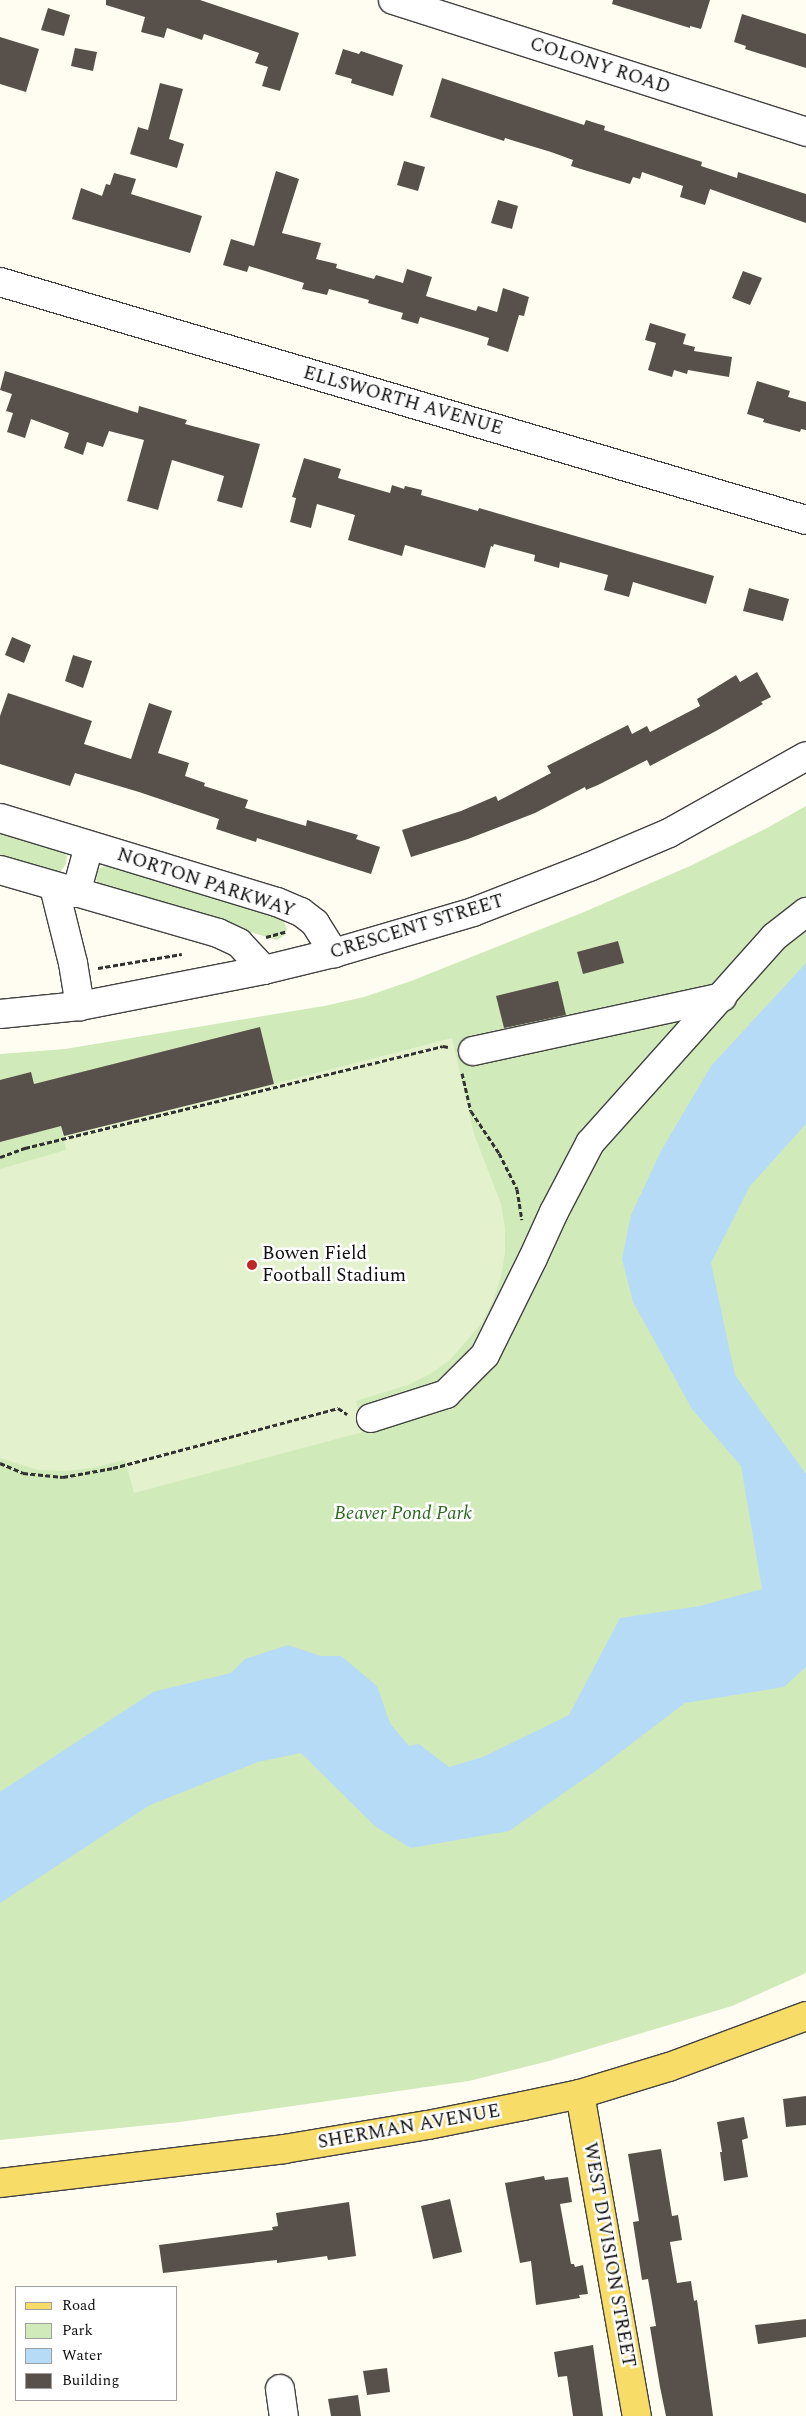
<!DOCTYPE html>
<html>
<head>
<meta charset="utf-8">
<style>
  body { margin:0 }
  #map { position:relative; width:806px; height:2416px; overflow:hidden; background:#fffdf1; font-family:Spectral,serif }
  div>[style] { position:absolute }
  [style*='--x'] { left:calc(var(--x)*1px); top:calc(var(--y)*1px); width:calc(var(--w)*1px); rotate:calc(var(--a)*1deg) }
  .green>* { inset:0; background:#d1eaba }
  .pitch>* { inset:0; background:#e3f1cc }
  .water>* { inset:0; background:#b6dbf6 }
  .building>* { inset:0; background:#58514b }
  .path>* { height:3px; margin-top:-1.5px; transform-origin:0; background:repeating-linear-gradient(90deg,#313131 0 5px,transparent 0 7.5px) }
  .roads { filter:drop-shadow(1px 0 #424242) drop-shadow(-1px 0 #424242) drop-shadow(0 1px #424242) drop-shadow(0 -1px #424242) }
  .minor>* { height:28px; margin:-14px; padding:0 14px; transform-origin:14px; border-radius:14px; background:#fff }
  .major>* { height:28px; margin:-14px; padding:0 14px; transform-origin:14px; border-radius:14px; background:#f8dc68 }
  .dots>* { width:14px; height:14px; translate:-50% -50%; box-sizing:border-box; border:2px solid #fff; border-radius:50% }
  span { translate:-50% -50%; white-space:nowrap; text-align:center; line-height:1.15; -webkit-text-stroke:5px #fff; paint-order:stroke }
  .street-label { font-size:19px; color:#0f0f0f }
  .poi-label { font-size:19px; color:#0f0f0f }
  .left { translate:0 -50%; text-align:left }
  .park-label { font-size:19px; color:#2a681e; font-style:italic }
  .legend { position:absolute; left:15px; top:2286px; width:162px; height:115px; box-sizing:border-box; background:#fff; border:1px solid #9f9f9f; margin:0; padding:6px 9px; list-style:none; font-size:15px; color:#0f0f0f }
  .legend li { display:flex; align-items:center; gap:10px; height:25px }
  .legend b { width:25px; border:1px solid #9f9f9f }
</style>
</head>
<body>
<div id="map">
  <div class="green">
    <div style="clip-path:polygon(806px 806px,806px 1973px,732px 2006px,549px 2061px,469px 2081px,180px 2122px,0 2140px,0 1054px,65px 1049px,324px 1006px,364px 997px,411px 981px,584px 912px,690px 866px,767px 828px)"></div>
    <div style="clip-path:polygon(0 831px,62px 850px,67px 856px,66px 864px,61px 871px,56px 872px,0 855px)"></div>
    <div style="clip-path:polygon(107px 865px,282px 917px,287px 929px,285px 935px,277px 940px,102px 888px,96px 880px,97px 870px)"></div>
  </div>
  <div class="pitch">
    <div style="clip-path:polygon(452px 1038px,474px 1134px,501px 1204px,505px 1228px,505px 1253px,501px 1277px,493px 1301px,482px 1323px,450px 1360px,430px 1374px,408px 1385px,356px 1401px,363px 1432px,134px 1493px,125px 1460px,92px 1468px,65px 1471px,38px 1470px,0 1458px,0 1169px,66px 1150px,50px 1080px,274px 1084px)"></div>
  </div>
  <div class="water">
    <div style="clip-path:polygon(806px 963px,806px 1124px,750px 1186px,711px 1263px,735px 1375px,806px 1474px,806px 1667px,784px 1687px,685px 1703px,597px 1770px,509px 1831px,411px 1848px,376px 1827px,301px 1753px,258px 1762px,150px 1805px,0 1903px,0 1792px,153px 1692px,231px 1673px,245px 1659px,288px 1645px,321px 1656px,341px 1656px,377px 1686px,390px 1723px,409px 1746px,419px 1744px,449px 1767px,483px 1757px,569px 1715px,620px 1618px,700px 1606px,762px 1589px,741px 1466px,692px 1409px,633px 1302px,622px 1259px,631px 1215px,661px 1151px,711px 1066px)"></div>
  </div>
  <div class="building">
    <div style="clip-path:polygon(106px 0,200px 0,299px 33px,280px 91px,262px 86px,268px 67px,255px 63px,259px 53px,204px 34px,202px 40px,167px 28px,164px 38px,141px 32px,145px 17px,106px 5px)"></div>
    <div style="clip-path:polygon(613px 0,710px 0,701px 29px,690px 26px,690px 28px,612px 4px)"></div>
    <div style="clip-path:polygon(48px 8px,70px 15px,64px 36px,41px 30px)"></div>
    <div style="clip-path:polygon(742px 14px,806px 34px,806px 68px,745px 49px,746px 46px,734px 42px)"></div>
    <div style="clip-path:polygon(0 37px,39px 49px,26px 92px,0 84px)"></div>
    <div style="clip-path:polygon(75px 48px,97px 52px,93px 71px,71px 66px)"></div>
    <div style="clip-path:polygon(343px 49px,359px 54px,361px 51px,403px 65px,393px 96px,351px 83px,352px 79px,335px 74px)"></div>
    <div style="clip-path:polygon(442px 78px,584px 125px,586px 120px,605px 126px,604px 130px,702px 162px,701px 166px,737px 178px,738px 172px,806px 194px,806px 223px,710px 189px,705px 205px,680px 197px,683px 186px,642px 172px,640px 179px,633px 177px,630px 184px,571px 166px,573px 160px,551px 152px,505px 138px,504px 141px,430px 117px)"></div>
    <div style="clip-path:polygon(160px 83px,183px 89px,169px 139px,184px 144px,177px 168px,130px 154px,138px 127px,148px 130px)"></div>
    <div style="clip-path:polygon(404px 161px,425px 167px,418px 191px,397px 185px)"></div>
    <div style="clip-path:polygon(276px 171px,299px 179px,282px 233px,321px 243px,316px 259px,337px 264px,336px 268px,374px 279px,376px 275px,403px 283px,407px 269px,432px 277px,426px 296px,476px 311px,478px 306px,497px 312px,503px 288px,529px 297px,524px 316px,519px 315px,508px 352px,487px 345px,489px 338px,470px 332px,420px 317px,418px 324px,401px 319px,403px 313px,368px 303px,369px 300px,329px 289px,327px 295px,302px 289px,304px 283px,249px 266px,247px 272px,223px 265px,231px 239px,254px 246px)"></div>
    <div style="clip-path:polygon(114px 173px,136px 179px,131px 194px,202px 216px,190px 253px,72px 219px,81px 188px,102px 196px,106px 184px,110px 185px)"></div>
    <div style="clip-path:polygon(498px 200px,518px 206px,512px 229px,491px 223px)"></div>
    <div style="clip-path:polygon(743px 271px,762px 278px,750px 305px,732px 298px)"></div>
    <div style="clip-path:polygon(650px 323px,686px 334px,683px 344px,695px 347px,694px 351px,732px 357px,729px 377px,688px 370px,687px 374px,674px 370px,672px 377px,648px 370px,656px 343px,645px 340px)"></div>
    <div style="clip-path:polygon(5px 371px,138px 413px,139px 406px,187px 420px,185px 424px,260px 444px,242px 508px,217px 501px,224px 476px,172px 460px,158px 510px,127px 501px,144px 440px,109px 431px,103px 447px,87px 442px,83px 455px,64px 448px,69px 433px,31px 419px,25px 438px,7px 432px,13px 413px,6px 411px,12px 394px,0 390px)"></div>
    <div style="clip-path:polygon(757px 381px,790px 391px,788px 397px,806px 402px,806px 430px,801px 429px,800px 432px,763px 422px,764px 419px,747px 414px)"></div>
    <div style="clip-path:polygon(304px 458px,341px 469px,338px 478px,390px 493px,392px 485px,404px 489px,405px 486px,422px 490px,421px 495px,478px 511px,479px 508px,714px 576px,706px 604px,633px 582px,629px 597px,604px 590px,608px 575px,560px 562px,559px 568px,534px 561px,535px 555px,494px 544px,493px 547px,491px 546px,485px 568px,405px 545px,402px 556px,348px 540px,355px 515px,317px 504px,311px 528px,290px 522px,296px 498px,292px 497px)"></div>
    <div style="clip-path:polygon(749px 588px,789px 599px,783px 621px,743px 611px)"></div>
    <div style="clip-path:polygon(12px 637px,31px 645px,24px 663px,5px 655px)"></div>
    <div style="clip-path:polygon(73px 655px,92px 661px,83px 688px,65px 681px)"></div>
    <div style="clip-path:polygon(757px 672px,771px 697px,761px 702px,763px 704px,716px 731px,650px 766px,647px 760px,598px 785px,586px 790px,585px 787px,535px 813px,468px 839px,411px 857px,402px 830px,461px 811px,496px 796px,498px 801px,551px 773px,547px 766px,628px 725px,632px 734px,647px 726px,650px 732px,700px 706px,697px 699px,736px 675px,740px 682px)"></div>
    <div style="clip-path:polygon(8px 693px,92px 721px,84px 744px,131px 759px,149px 703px,172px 711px,158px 753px,189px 763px,185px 776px,205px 783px,204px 786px,248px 800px,245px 808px,306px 826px,307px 820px,358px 835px,356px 839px,380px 847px,371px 874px,257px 838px,256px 842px,216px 829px,219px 819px,139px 792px,75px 773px,70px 786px,0 764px,0 716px)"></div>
    <div style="clip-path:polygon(618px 941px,624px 963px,583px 974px,577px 952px)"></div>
    <div style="clip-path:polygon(558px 981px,566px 1015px,504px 1028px,496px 996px)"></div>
    <div style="clip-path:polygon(260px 1027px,274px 1084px,64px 1136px,61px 1126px,0 1142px,0 1080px,31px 1072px,34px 1084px)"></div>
    <div style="clip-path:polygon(806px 2096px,806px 2125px,786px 2127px,783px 2099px)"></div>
    <div style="clip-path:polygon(744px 2117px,748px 2138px,742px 2140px,748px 2177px,724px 2181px,720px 2152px,722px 2152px,717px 2122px)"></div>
    <div style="clip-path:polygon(661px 2149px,672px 2216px,678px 2215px,682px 2240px,670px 2242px,677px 2283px,691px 2281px,694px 2301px,697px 2300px,713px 2416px,666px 2416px,660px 2387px,650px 2327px,656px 2326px,648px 2279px,642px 2280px,633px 2222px,639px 2221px,628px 2154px)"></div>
    <div style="clip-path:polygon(544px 2176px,545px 2180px,568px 2177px,572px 2202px,560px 2204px,571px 2264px,574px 2264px,575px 2267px,583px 2265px,588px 2294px,579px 2295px,580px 2298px,536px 2305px,531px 2261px,520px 2263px,505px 2183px)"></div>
    <div style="clip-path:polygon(450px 2199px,462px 2252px,433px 2259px,421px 2206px)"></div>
    <div style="clip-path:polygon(349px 2202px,356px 2256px,328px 2260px,327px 2256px,277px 2263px,277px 2260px,163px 2273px,159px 2245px,273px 2230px,272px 2227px,278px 2226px,276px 2213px)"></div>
    <div style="clip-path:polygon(806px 2319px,806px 2337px,758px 2344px,755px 2325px)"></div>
    <div style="clip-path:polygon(593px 2345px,603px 2416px,573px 2416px,567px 2376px,558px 2377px,554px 2352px)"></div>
    <div style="clip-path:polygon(387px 2368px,390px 2392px,367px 2395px,363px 2371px)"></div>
    <div style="clip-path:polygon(358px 2395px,361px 2416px,331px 2416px,328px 2399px)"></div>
  </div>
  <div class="path">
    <div style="--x:266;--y:937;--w:20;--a:-15"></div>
    <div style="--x:98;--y:968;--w:85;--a:-9.5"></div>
    <div style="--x:462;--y:1073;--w:39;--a:77"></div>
    <div style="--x:471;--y:1111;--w:50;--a:56.3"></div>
    <div style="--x:499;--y:1153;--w:40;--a:63.4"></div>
    <div style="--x:517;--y:1189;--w:31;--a:81"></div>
    <div style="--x:0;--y:1157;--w:27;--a:-20"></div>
    <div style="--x:25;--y:1148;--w:430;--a:-13.7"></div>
    <div style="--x:443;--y:1046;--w:5;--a:11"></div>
    <div style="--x:0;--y:1463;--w:25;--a:23"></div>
    <div style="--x:23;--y:1473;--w:40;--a:5.7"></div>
    <div style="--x:63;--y:1477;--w:51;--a:-10.2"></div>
    <div style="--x:113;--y:1468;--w:233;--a:-14.9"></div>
    <div style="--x:338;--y:1408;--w:11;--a:34"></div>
  </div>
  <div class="roads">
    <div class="minor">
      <div style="--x:393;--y:0;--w:434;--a:17.7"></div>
      <div style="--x:0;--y:282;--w:840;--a:16.45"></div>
      <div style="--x:0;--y:818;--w:289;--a:16.9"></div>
      <div style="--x:277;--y:902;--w:26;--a:23"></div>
      <div style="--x:301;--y:912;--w:18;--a:38"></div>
      <div style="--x:315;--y:923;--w:36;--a:58"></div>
      <div style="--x:0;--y:870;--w:227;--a:16.1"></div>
      <div style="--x:218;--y:933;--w:23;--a:25"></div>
      <div style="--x:239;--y:943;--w:37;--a:47"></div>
      <div style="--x:54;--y:887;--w:78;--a:76"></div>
      <div style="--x:73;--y:963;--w:44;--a:80.8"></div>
      <div style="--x:76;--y:893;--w:49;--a:-74.5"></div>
      <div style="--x:0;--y:1014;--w:80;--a:-5.7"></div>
      <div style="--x:80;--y:1006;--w:187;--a:-11.1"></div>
      <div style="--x:264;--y:970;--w:72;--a:-13.7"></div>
      <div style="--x:334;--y:953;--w:145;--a:-16.4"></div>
      <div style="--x:473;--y:912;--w:124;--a:-21.2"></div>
      <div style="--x:589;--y:867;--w:87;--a:-23"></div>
      <div style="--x:669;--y:833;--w:157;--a:-29.3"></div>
      <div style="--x:473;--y:1051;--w:255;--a:-12.2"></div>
      <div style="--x:371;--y:1418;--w:79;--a:-17.7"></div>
      <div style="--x:446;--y:1394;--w:55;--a:-45"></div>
      <div style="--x:485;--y:1355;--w:108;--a:-63.7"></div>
      <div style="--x:533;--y:1258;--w:51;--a:-65.5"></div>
      <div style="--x:554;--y:1212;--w:78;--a:-62.4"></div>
      <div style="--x:590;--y:1143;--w:276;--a:-48.2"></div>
      <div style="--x:774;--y:937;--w:41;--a:-38"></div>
      <div style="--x:280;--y:2389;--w:27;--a:82"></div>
    </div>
    <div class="major">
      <div style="--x:580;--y:2094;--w:327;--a:80"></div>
      <div style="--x:0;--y:2183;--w:286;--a:-6.8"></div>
      <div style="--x:284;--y:2149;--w:146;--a:-9.5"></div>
      <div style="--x:428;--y:2125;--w:97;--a:-11.3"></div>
      <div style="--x:523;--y:2106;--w:58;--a:-11.9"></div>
      <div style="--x:580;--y:2094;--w:93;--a:-16.9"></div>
      <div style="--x:669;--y:2067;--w:146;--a:-20.4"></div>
    </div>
  </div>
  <div class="dots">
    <div style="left:252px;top:1265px;background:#c02626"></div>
  </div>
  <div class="street-label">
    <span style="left:600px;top:66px;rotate:18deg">COLONY ROAD</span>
    <span style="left:403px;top:401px;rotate:16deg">ELLSWORTH AVENUE</span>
    <span style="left:206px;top:883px;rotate:18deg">NORTON PARKWAY</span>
    <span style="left:417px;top:927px;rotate:-17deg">CRESCENT STREET</span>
    <span style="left:409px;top:2127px;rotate:-10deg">SHERMAN AVENUE</span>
    <span style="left:609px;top:2255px;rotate:80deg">WEST DIVISION STREET</span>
  </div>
  <div class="poi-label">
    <span class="left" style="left:262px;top:1265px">Bowen Field<br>Football Stadium</span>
  </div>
  <div class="park-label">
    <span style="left:403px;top:1514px">Beaver Pond Park</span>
  </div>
  <ul class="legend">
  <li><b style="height:6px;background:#f8dc68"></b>Road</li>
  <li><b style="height:14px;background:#d1eaba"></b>Park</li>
  <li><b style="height:14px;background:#b6dbf6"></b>Water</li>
  <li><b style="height:14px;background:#58514b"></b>Building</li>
  </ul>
</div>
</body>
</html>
